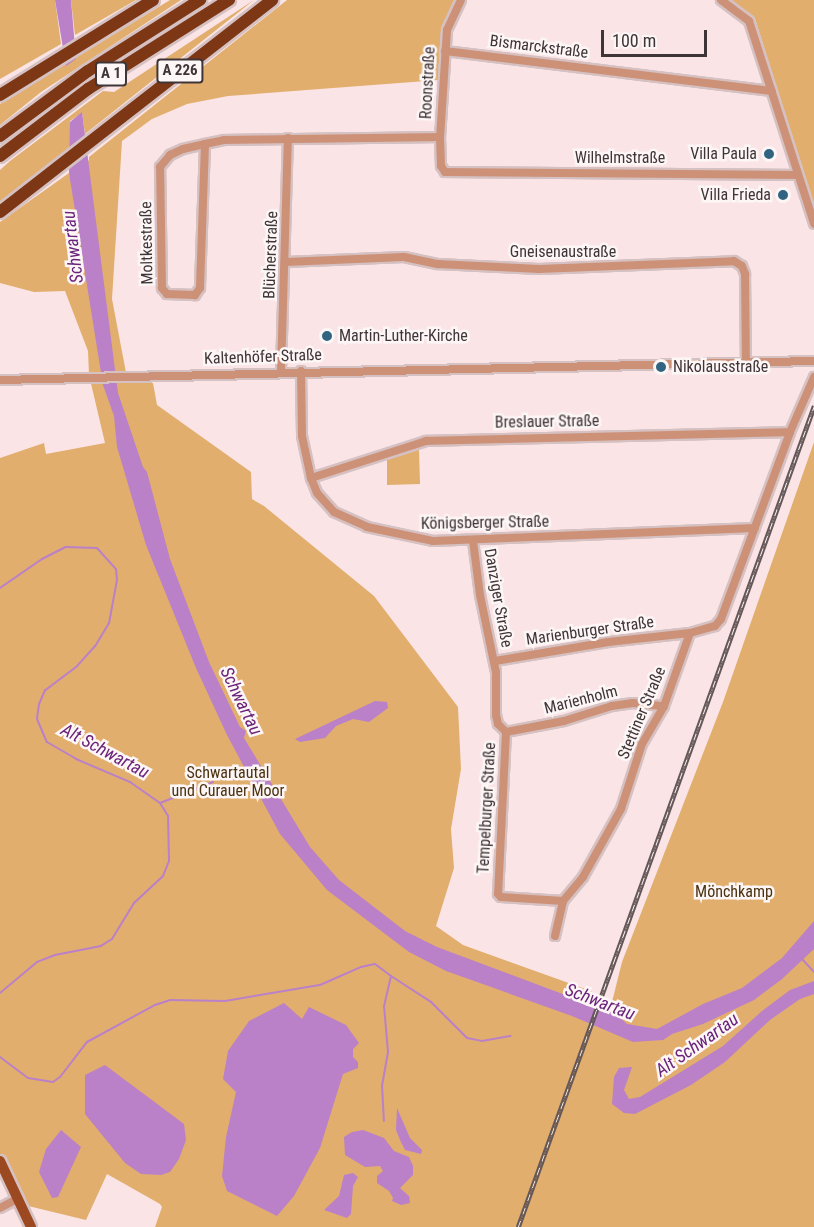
<!DOCTYPE html>
<html>
<head>
<meta charset="utf-8">
<style>
  body { margin:0 }
  #map { position:relative; width:814px; height:1227px; overflow:hidden; background:#fbe4e5; font-family:"Roboto Condensed",sans-serif }
  div>[style] { position:absolute }
  [style*='--x'] { left:calc(var(--x)*1px); top:calc(var(--y)*1px); width:calc(var(--w)*1px); rotate:calc(var(--a)*1deg) }
  .green>* { inset:0; background:#e1ae6e }
  .water>* { inset:0; background:#ba80c8 }
  .stream>* { height:2px; margin:-1px; padding:0 1px; transform-origin:1px; border-radius:1px; background:#ba80c8 }
  .roads { filter:drop-shadow(2px 0 #d6c1c2) drop-shadow(-2px 0 #d6c1c2) drop-shadow(0 2px #d6c1c2) drop-shadow(0 -2px #d6c1c2) }
  .minor>* { height:8px; margin:-4px; padding:0 4px; transform-origin:4px; border-radius:4px; background:#cd9178 }
  .major>* { height:10px; margin:-5px; padding:0 5px; transform-origin:5px; border-radius:5px; background:#9c4922 }
  .highway>* { height:12px; margin:-6px; padding:0 6px; transform-origin:6px; border-radius:6px; background:#7e3715 }
  .rail>* { height:4.5px; margin-top:-2.25px; transform-origin:0; background:repeating-linear-gradient(90deg,#fcf6f6 0 7px,#645758 0 14px); box-sizing:border-box; border-block:2px solid #645758 }
  .dots>* { width:16px; height:16px; translate:-50% -50%; box-sizing:border-box; border:3px solid #fcf6f6; border-radius:50% }
  span { translate:-50% -50%; white-space:nowrap; text-align:center; line-height:1.15; -webkit-text-stroke:5px #fcf6f6; paint-order:stroke }
  .shield-label span { padding:2px 4px; background:#fcf6f6; border:2px solid; border-radius:4px; -webkit-text-stroke-width:0 }
  .shield-label { font-size:15px; color:#403536; font-weight:700 }
  .street-label { font-size:16px; color:#403536 }
  .poi-label { font-size:16px; color:#403536 }
  .right { translate:-100% -50%; text-align:right }
  .left { translate:0 -50%; text-align:left }
  .park-label { font-size:16px; color:#4b3210 }
  .water-label { font-size:18px; color:#6a237a; font-style:italic }
  .scale { position:absolute; left:601px; top:30px; width:106px; height:27px; box-sizing:border-box; border:3px solid #403536; border-top:0; padding-left:8px; font-size:18px; line-height:21px; white-space:nowrap; color:#403536; -webkit-text-stroke:4px #fcf6f6; paint-order:stroke }
</style>
</head>
<body>
<div id="map">
  <div class="green">
    <div style="clip-path:polygon(0 0,55px 0,61px 44px,0 79px)"></div>
    <div style="clip-path:polygon(71px 0,136px 0,75px 35px)"></div>
    <div style="clip-path:polygon(170px 0,181px 0,41px 92px,0 125px,0 104px)"></div>
    <div style="clip-path:polygon(254px 0,85px 134px,82px 113px,70px 121px,70px 148px,0 205px,0 170px,10px 161px,103px 91px,114px 92px)"></div>
    <div style="clip-path:polygon(287px 0,457px 0,445px 22px,439px 80px,228px 96px,187px 104px,152px 119px,122px 141px,112px 299px,128px 383px,153px 383px,157px 405px,251px 472px,252px 499px,264px 506px,374px 596px,458px 707px,461px 769px,451px 829px,454px 868px,436px 926px,463px 945px,591px 991px,598px 999px,612px 1002px,622px 962px,723px 702px,814px 442px,814px 1227px,155px 1227px,162px 1207px,160px 1204px,107px 1174px,86px 1220px,20px 1204px,0 1169px,0 458px,44px 443px,46px 454px,105px 443px,89px 375px,88px 351px,65px 291px,34px 292px,0 283px,0 222px,69px 173px,71px 181px,89px 160px,89px 157px)"></div>
    <div style="clip-path:polygon(727px 0,814px 0,814px 204px,755px 19px)"></div>
    <div style="clip-path:polygon(419px 449px,420px 484px,387px 485px,387px 458px)"></div>
  </div>
  <div class="water">
    <div style="clip-path:polygon(55px 0,71px 0,76px 59px,66px 66px)"></div>
    <div style="clip-path:polygon(82px 112px,118px 393px,143px 467px,147px 472px,170px 559px,209px 662px,240px 727px,246px 731px,244px 738px,310px 847px,339px 880px,405px 931px,437px 947px,616px 1014px,627px 1024px,657px 1029px,703px 1004px,742px 988px,782px 958px,814px 921px,814px 949px,782px 979px,754px 1000px,703px 1024px,672px 1034px,663px 1040px,633px 1042px,572px 1016px,446px 971px,409px 952px,327px 890px,280px 834px,227px 735px,196px 668px,146px 545px,117px 447px,114px 416px,103px 385px,69px 173px,70px 122px)"></div>
    <div style="clip-path:polygon(375px 701px,387px 702px,388px 708px,369px 722px,353px 719px,336px 726px,325px 738px,300px 742px,295px 739px)"></div>
    <div style="clip-path:polygon(814px 981px,814px 994px,800px 999px,770px 1020px,725px 1062px,691px 1085px,635px 1114px,624px 1113px,612px 1104px,614px 1077px,619px 1068px,632px 1067px,624px 1090px,629px 1099px,640px 1097px,723px 1046px,762px 1011px,790px 990px)"></div>
    <div style="clip-path:polygon(284px 1003px,302px 1019px,309px 1007px,346px 1025px,359px 1043px,353px 1049px,353px 1057px,358px 1062px,358px 1068px,343px 1074px,320px 1148px,294px 1196px,277px 1216px,227px 1191px,222px 1176px,226px 1137px,236px 1092px,223px 1079px,228px 1051px,249px 1021px)"></div>
    <div style="clip-path:polygon(105px 1065px,184px 1124px,186px 1140px,179px 1159px,170px 1172px,161px 1175px,141px 1174px,125px 1163px,85px 1114px,85px 1075px)"></div>
    <div style="clip-path:polygon(397px 1108px,410px 1138px,422px 1150px,421px 1154px,405px 1150px,400px 1140px,396px 1130px)"></div>
    <div style="clip-path:polygon(61px 1130px,81px 1147px,58px 1197px,52px 1198px,39px 1172px,46px 1149px)"></div>
    <div style="clip-path:polygon(363px 1130px,384px 1138px,394px 1151px,409px 1157px,413px 1166px,413px 1175px,400px 1188px,409px 1196px,410px 1203px,401px 1205px,392px 1201px,393px 1198px,389px 1191px,377px 1183px,377px 1176px,383px 1171px,380px 1166px,365px 1167px,345px 1155px,344px 1137px,352px 1132px)"></div>
    <div style="clip-path:polygon(353px 1173px,358px 1177px,353px 1186px,351px 1214px,347px 1218px,324px 1210px,339px 1196px,344px 1175px)"></div>
  </div>
  <div class="stream">
    <div style="--x:0;--y:588;--w:51;--a:-34.6"></div>
    <div style="--x:42;--y:559;--w:27;--a:-27"></div>
    <div style="--x:66;--y:547;--w:31;--a:2"></div>
    <div style="--x:97;--y:548;--w:28;--a:48"></div>
    <div style="--x:116;--y:569;--w:11;--a:85"></div>
    <div style="--x:117;--y:580;--w:44;--a:100.5"></div>
    <div style="--x:109;--y:623;--w:27;--a:121"></div>
    <div style="--x:95;--y:646;--w:28;--a:132"></div>
    <div style="--x:76;--y:667;--w:39;--a:143"></div>
    <div style="--x:45;--y:690;--w:15;--a:113"></div>
    <div style="--x:39;--y:704;--w:15;--a:98"></div>
    <div style="--x:37;--y:719;--w:25;--a:67"></div>
    <div style="--x:47;--y:742;--w:34;--a:30"></div>
    <div style="--x:76;--y:759;--w:59;--a:23.1"></div>
    <div style="--x:130;--y:782;--w:37;--a:35"></div>
    <div style="--x:160;--y:803;--w:15;--a:58"></div>
    <div style="--x:168;--y:816;--w:45;--a:88.7"></div>
    <div style="--x:169;--y:861;--w:16;--a:112"></div>
    <div style="--x:163;--y:876;--w:40;--a:137"></div>
    <div style="--x:134;--y:903;--w:42;--a:121.4"></div>
    <div style="--x:112;--y:939;--w:13;--a:148"></div>
    <div style="--x:101;--y:946;--w:47;--a:168.9"></div>
    <div style="--x:55;--y:955;--w:19;--a:159"></div>
    <div style="--x:37;--y:962;--w:48;--a:140"></div>
    <div style="--x:160;--y:803;--w:57;--a:-21.6"></div>
    <div style="--x:802;--y:959;--w:18;--a:47"></div>
    <div style="--x:391;--y:976;--w:48;--a:33"></div>
    <div style="--x:431;--y:1002;--w:51;--a:45"></div>
    <div style="--x:467;--y:1038;--w:15;--a:11"></div>
    <div style="--x:482;--y:1041;--w:29;--a:-10"></div>
    <div style="--x:0;--y:1057;--w:35;--a:37"></div>
    <div style="--x:28;--y:1078;--w:25;--a:9"></div>
    <div style="--x:53;--y:1082;--w:9;--a:-36"></div>
    <div style="--x:60;--y:1077;--w:44;--a:-52.4"></div>
    <div style="--x:87;--y:1042;--w:77;--a:-28.6"></div>
    <div style="--x:155;--y:1005;--w:16;--a:-18"></div>
    <div style="--x:170;--y:1000;--w:55;--a:1"></div>
    <div style="--x:225;--y:1001;--w:96;--a:-9.6"></div>
    <div style="--x:320;--y:985;--w:45;--a:-23.7"></div>
    <div style="--x:361;--y:967;--w:14;--a:-12"></div>
    <div style="--x:375;--y:964;--w:20;--a:37"></div>
    <div style="--x:391;--y:976;--w:31;--a:103"></div>
    <div style="--x:384;--y:1006;--w:46;--a:85"></div>
    <div style="--x:388;--y:1052;--w:34;--a:100"></div>
    <div style="--x:382;--y:1085;--w:36;--a:87"></div>
  </div>
  <div class="roads">
    <div class="minor">
      <div style="--x:461;--y:0;--w:33;--a:115"></div>
      <div style="--x:447;--y:30;--w:107;--a:93.7"></div>
      <div style="--x:440;--y:137;--w:29;--a:88"></div>
      <div style="--x:441;--y:166;--w:7;--a:56"></div>
      <div style="--x:445;--y:172;--w:353;--a:0.5"></div>
      <div style="--x:721;--y:0;--w:35;--a:37"></div>
      <div style="--x:749;--y:21;--w:213;--a:72.2"></div>
      <div style="--x:445;--y:51;--w:329;--a:7"></div>
      <div style="--x:205;--y:144;--w:144;--a:92"></div>
      <div style="--x:200;--y:288;--w:9;--a:126"></div>
      <div style="--x:195;--y:295;--w:28;--a:-178"></div>
      <div style="--x:167;--y:294;--w:8;--a:-130"></div>
      <div style="--x:162;--y:288;--w:121;--a:-90.9"></div>
      <div style="--x:160;--y:167;--w:16;--a:-50"></div>
      <div style="--x:170;--y:155;--w:14;--a:-25"></div>
      <div style="--x:183;--y:149;--w:23;--a:-13"></div>
      <div style="--x:205;--y:144;--w:19;--a:-12"></div>
      <div style="--x:224;--y:140;--w:216;--a:-0.8"></div>
      <div style="--x:286;--y:262;--w:118;--a:-2.4"></div>
      <div style="--x:404;--y:257;--w:35;--a:12"></div>
      <div style="--x:438;--y:264;--w:101;--a:2.8"></div>
      <div style="--x:539;--y:269;--w:195;--a:-2.3"></div>
      <div style="--x:734;--y:261;--w:9;--a:32"></div>
      <div style="--x:742;--y:266;--w:9;--a:69"></div>
      <div style="--x:745;--y:274;--w:89;--a:89.4"></div>
      <div style="--x:281;--y:371;--w:233;--a:-88.3"></div>
      <div style="--x:301;--y:371;--w:65;--a:89.1"></div>
      <div style="--x:302;--y:436;--w:43;--a:77.9"></div>
      <div style="--x:311;--y:478;--w:16;--a:68"></div>
      <div style="--x:317;--y:493;--w:25;--a:48"></div>
      <div style="--x:334;--y:512;--w:36;--a:24"></div>
      <div style="--x:367;--y:527;--w:67;--a:12"></div>
      <div style="--x:433;--y:541;--w:322;--a:-2.3"></div>
      <div style="--x:0;--y:380;--w:814;--a:-1.34"></div>
      <div style="--x:311;--y:478;--w:121;--a:-17.8"></div>
      <div style="--x:426;--y:441;--w:364;--a:-1.4"></div>
      <div style="--x:473;--y:541;--w:54;--a:82.6"></div>
      <div style="--x:480;--y:595;--w:79;--a:78.3"></div>
      <div style="--x:496;--y:672;--w:43;--a:90"></div>
      <div style="--x:496;--y:715;--w:9;--a:77"></div>
      <div style="--x:498;--y:724;--w:11;--a:45"></div>
      <div style="--x:506;--y:732;--w:162;--a:92.8"></div>
      <div style="--x:498;--y:894;--w:4;--a:45"></div>
      <div style="--x:501;--y:897;--w:62;--a:3.7"></div>
      <div style="--x:495;--y:661;--w:115;--a:-9.5"></div>
      <div style="--x:608;--y:642;--w:82;--a:-6.3"></div>
      <div style="--x:690;--y:633;--w:26;--a:-16"></div>
      <div style="--x:715;--y:626;--w:9;--a:-49"></div>
      <div style="--x:721;--y:619;--w:199;--a:-69.7"></div>
      <div style="--x:790;--y:432;--w:60;--a:-66.4"></div>
      <div style="--x:506;--y:732;--w:59;--a:-10.7"></div>
      <div style="--x:564;--y:721;--w:50;--a:-17.4"></div>
      <div style="--x:612;--y:706;--w:21;--a:-8"></div>
      <div style="--x:633;--y:703;--w:31;--a:6"></div>
      <div style="--x:555;--y:936;--w:36;--a:-77"></div>
      <div style="--x:563;--y:901;--w:31;--a:-50"></div>
      <div style="--x:583;--y:877;--w:78;--a:-60.8"></div>
      <div style="--x:621;--y:809;--w:68;--a:-72.1"></div>
      <div style="--x:642;--y:744;--w:44;--a:-59.9"></div>
      <div style="--x:664;--y:706;--w:77;--a:-70.4"></div>
      <div style="--x:0;--y:1208;--w:21;--a:-28"></div>
    </div>
    <div class="major">
      <div style="--x:0;--y:1161;--w:73;--a:64.8"></div>
    </div>
    <div class="highway">
      <div style="--x:0;--y:95;--w:180;--a:-31.8"></div>
      <div style="--x:0;--y:136;--w:109;--a:-36.5"></div>
      <div style="--x:88;--y:71;--w:133;--a:-32.4"></div>
      <div style="--x:0;--y:156;--w:111;--a:-37.3"></div>
      <div style="--x:88;--y:89;--w:167;--a:-32.3"></div>
      <div style="--x:0;--y:212;--w:345;--a:-37.9"></div>
    </div>
  </div>
  <div class="rail">
    <div style="--x:518;--y:1227;--w:873;--a:-70.17"></div>
  </div>
  <div class="dots">
    <div style="left:769px;top:154px;background:#306480"></div>
    <div style="left:783px;top:195px;background:#306480"></div>
    <div style="left:327px;top:336px;background:#306480"></div>
    <div style="left:661px;top:367px;background:#306480"></div>
  </div>
  <div class="shield-label">
    <span style="left:180px;top:71px">A 226</span>
    <span style="left:111px;top:74px">A 1</span>
  </div>
  <div class="street-label">
    <span style="left:539px;top:47px;rotate:7deg">Bismarckstraße</span>
    <span style="left:428px;top:83px;rotate:-87deg">Roonstraße</span>
    <span style="left:620px;top:158px">Wilhelmstraße</span>
    <span style="left:147px;top:243px;rotate:-91deg">Moltkestraße</span>
    <span style="left:563px;top:252px">Gneisenaustraße</span>
    <span style="left:271px;top:255px;rotate:-88deg">Blücherstraße</span>
    <span style="left:263px;top:357px;rotate:-2deg">Kaltenhöfer Straße</span>
    <span style="left:547px;top:422px;rotate:-1deg">Breslauer Straße</span>
    <span style="left:485px;top:523px;rotate:-1deg">Königsberger Straße</span>
    <span style="left:498px;top:598px;rotate:80deg">Danziger Straße</span>
    <span style="left:590px;top:631px;rotate:-8deg">Marienburger Straße</span>
    <span style="left:581px;top:700px;rotate:-14deg">Marienholm</span>
    <span style="left:642px;top:713px;rotate:-67deg">Stettiner Straße</span>
    <span style="left:487px;top:808px;rotate:-87deg">Tempelburger Straße</span>
  </div>
  <div class="poi-label">
    <span class="right" style="left:757px;top:154px">Villa Paula</span>
    <span class="right" style="left:771px;top:195px">Villa Frieda</span>
    <span class="left" style="left:339px;top:336px">Martin-Luther-Kirche</span>
    <span class="left" style="left:673px;top:367px">Nikolausstraße</span>
  </div>
  <div class="park-label">
    <span style="left:228px;top:782px">Schwartautal<br>und Curauer Moor</span>
    <span style="left:734px;top:892px">Mönchkamp</span>
  </div>
  <div class="water-label">
    <span style="left:73px;top:247px;rotate:-97deg">Schwartau</span>
    <span style="left:241px;top:701px;rotate:64deg">Schwartau</span>
    <span style="left:105px;top:751px;rotate:28deg">Alt Schwartau</span>
    <span style="left:600px;top:1002px;rotate:21deg">Schwartau</span>
    <span style="left:697px;top:1045px;rotate:-35deg">Alt Schwartau</span>
  </div>
  <div class="scale">100 m</div>
</div>
</body>
</html>
